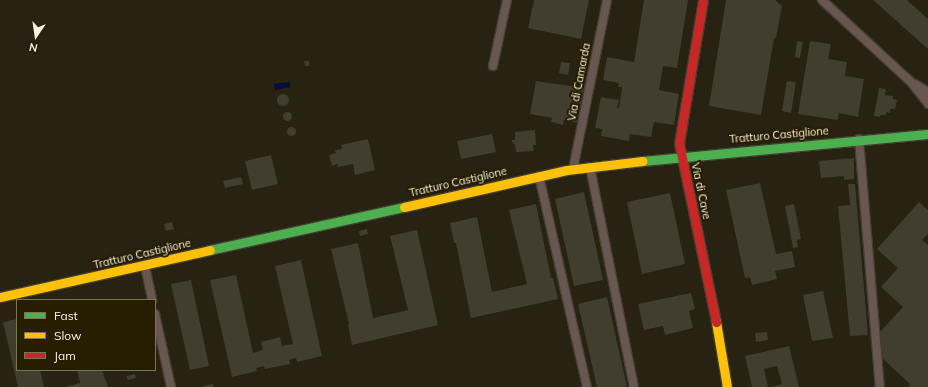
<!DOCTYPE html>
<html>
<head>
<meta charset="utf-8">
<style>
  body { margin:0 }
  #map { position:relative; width:928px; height:387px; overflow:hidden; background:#272211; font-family:Mulish,sans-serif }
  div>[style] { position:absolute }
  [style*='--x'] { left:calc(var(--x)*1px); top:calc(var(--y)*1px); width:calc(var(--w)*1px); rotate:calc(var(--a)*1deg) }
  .water>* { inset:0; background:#040d3e }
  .building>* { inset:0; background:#413d2f }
  .round { border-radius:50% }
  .roads { filter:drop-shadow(1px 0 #433e30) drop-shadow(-1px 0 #433e30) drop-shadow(0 1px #433e30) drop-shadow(0 -1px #433e30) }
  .street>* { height:8px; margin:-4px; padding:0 4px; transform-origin:4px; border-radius:4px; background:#685751 }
  .fast>* { height:9px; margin:-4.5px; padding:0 4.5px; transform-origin:4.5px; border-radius:4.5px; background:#4caf50 }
  .slow>* { height:9px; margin:-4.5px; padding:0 4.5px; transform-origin:4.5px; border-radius:4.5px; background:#ffc107 }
  .jam>* { height:9px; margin:-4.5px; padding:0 4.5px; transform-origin:4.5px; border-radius:4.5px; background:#c62828 }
  span { translate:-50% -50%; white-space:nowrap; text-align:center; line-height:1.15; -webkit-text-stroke:4px #271d00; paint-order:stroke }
  .street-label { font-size:11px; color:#f9f3e1 }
  .legend { position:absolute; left:16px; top:299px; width:140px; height:72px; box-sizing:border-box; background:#271d00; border:1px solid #7b735a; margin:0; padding:5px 7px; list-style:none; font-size:12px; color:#f9f3e1 }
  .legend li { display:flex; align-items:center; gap:8px; height:20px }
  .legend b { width:20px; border:1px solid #7b735a }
  .north { position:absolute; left:16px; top:16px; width:40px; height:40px; -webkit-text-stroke:3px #271d00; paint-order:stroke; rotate:193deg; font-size:11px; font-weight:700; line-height:16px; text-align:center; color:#f9f3e1 }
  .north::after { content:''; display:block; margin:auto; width:14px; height:18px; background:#f9f3e1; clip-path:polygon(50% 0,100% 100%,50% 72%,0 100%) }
</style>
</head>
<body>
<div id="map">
  <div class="water">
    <div style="clip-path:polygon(290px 82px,290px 87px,275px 90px,274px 84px)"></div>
  </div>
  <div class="building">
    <div style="clip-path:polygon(534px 0,589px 0,581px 39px,528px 28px)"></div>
    <div style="clip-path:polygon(644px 0,688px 0,677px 68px,663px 66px,659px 90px,679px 94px,674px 125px,654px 122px,651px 137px,630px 134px,629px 141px,601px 136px,602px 129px,595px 128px,601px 97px,619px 100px,617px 108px,619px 108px,622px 87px,618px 87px,619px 83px,603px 80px,607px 57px,634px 62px)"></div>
    <div style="clip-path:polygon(726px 0,775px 0,782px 6px,776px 38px,774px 38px,761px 115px,709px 106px)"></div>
    <div style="clip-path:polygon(873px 0,907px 0,928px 19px,928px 49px)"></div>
    <div style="clip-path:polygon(797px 41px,803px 42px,800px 58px,795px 57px)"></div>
    <div style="clip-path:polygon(810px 41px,831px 44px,828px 59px,847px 62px,845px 76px,864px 79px,858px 117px,839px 113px,838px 120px,798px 114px)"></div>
    <div style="clip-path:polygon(304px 61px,309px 61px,309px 66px,305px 66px)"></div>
    <div style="clip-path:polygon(561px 62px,570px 63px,568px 75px,559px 73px)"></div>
    <div style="clip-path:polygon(536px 81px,584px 88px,578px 123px,564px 120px,563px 125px,551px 122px,552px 118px,530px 114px)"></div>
    <div style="clip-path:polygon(787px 81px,796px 82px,791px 113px,782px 111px)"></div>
    <div style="clip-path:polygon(879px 88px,886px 89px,885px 95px,893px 96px,893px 99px,897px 100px,895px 109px,890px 109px,890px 113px,886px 112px,886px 115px,880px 115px,880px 117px,874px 116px)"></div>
    <div class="round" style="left:277px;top:94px;width:12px;height:12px"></div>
    <div class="round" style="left:282.5px;top:111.5px;width:9px;height:9px"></div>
    <div class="round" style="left:286.5px;top:126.5px;width:9px;height:9px"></div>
    <div style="clip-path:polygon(535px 130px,536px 145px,533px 145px,534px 151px,516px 152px,515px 144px,513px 144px,512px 140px,515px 140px,515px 132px)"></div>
    <div style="clip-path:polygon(492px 134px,496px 152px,461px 159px,457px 141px)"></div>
    <div style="clip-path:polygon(368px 139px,375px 170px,355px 175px,353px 164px,338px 167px,337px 164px,332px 166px,329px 155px,336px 153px,335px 150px,342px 149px,341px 145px)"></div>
    <div style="clip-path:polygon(271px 155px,278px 184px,252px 190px,245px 161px)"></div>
    <div style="clip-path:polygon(854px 158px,854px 179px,844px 180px,844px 176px,821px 178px,819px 161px)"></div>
    <div style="clip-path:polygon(241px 177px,243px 184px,225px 188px,223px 181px)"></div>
    <div style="clip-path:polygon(760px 183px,776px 254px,792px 251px,795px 267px,775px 271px,777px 279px,752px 285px,750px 277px,745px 278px,726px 190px)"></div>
    <div style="clip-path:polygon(848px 184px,855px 184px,868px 335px,850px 336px,838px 206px,850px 205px)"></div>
    <div style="clip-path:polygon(584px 192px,603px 280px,574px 286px,555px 199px)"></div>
    <div style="clip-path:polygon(670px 193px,685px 264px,642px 274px,627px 202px)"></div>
    <div style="clip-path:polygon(919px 202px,928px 210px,928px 234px,922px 240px,928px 245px,928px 387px,908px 387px,910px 384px,881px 357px,879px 333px,903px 307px,881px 287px,898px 268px,877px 249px)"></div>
    <div style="clip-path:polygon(536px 204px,551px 278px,553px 278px,558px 299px,471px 318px,456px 243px,454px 243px,450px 223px,477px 217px,492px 292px,527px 284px,509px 210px)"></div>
    <div style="clip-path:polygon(794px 204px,801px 239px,797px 240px,798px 247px,793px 248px,785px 206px)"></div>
    <div style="clip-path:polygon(172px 222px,174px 229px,166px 231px,164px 224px)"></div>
    <div style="clip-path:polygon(367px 229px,368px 234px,360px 236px,359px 231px)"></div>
    <div style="clip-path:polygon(417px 230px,438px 325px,352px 345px,348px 325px,349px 324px,331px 249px,358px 243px,373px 318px,408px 310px,390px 236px)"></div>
    <div style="clip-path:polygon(301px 260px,322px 356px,297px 362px,296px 358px,289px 360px,290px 364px,265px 369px,264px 366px,256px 368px,257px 371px,232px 377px,210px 280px,236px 275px,253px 353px,263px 350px,261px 342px,280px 337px,282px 346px,293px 344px,275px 266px)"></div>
    <div style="clip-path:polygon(191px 280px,209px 366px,190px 370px,171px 284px)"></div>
    <div style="clip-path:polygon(823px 291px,833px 338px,812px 341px,803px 295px)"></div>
    <div style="clip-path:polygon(691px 293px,695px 309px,689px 311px,693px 328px,665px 335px,663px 326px,644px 330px,638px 304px)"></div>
    <div style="clip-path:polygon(607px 297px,627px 387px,597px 387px,578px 304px)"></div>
    <div style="clip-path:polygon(17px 319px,17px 370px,40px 370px,44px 387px,18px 387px,3px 322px)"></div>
    <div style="clip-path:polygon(767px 332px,768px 340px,756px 342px,755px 333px)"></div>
    <div style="clip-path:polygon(789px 346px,799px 387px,772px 387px,782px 384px,777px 366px,764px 369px,768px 387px,752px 387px,745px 356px)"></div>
    <div style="clip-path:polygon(77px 370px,102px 370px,108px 387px,66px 387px,80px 383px)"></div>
    <div style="clip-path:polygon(135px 374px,136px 378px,128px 380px,126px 376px)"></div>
    <div style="clip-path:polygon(213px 384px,213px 387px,204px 387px,204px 386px)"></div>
  </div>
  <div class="roads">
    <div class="street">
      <div style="--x:822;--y:0;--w:121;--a:42.7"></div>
      <div style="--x:911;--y:82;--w:28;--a:52"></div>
      <div style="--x:493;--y:66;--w:67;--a:-78"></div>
      <div style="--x:915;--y:84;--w:15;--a:32"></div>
      <div style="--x:859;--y:139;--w:249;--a:85.2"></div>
      <div style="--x:590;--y:167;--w:224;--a:78.7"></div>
      <div style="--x:573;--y:169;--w:172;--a:-78.6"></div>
      <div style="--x:539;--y:176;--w:216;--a:77.2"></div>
      <div style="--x:145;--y:266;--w:35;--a:78"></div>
      <div style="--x:155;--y:314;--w:75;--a:77.6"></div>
    </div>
    <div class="fast">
      <div style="--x:642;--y:161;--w:287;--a:-5.4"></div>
      <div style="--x:210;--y:250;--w:199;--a:-12.5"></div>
    </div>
    <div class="slow">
      <div style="--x:404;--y:207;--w:167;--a:-12.8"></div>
      <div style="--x:567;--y:170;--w:76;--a:-6.8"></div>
      <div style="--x:0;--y:297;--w:215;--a:-12.6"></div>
      <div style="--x:716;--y:322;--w:66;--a:80.4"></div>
    </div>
    <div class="jam">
      <div style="--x:703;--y:0;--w:145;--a:99.5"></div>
      <div style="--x:679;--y:143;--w:183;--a:78.3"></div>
    </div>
  </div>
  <div class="street-label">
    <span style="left:579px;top:82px;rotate:-79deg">Via di Camarda</span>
    <span style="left:779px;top:135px;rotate:-5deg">Tratturo Castiglione</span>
    <span style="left:458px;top:182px;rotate:-13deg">Tratturo Castiglione</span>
    <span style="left:701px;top:191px;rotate:78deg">Via di Cave</span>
    <span style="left:142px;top:254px;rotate:-13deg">Tratturo Castiglione</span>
  </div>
  <ul class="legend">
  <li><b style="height:5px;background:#4caf50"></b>Fast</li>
  <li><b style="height:5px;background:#ffc107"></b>Slow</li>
  <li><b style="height:5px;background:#c62828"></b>Jam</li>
  </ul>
  <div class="north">N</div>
</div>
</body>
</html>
